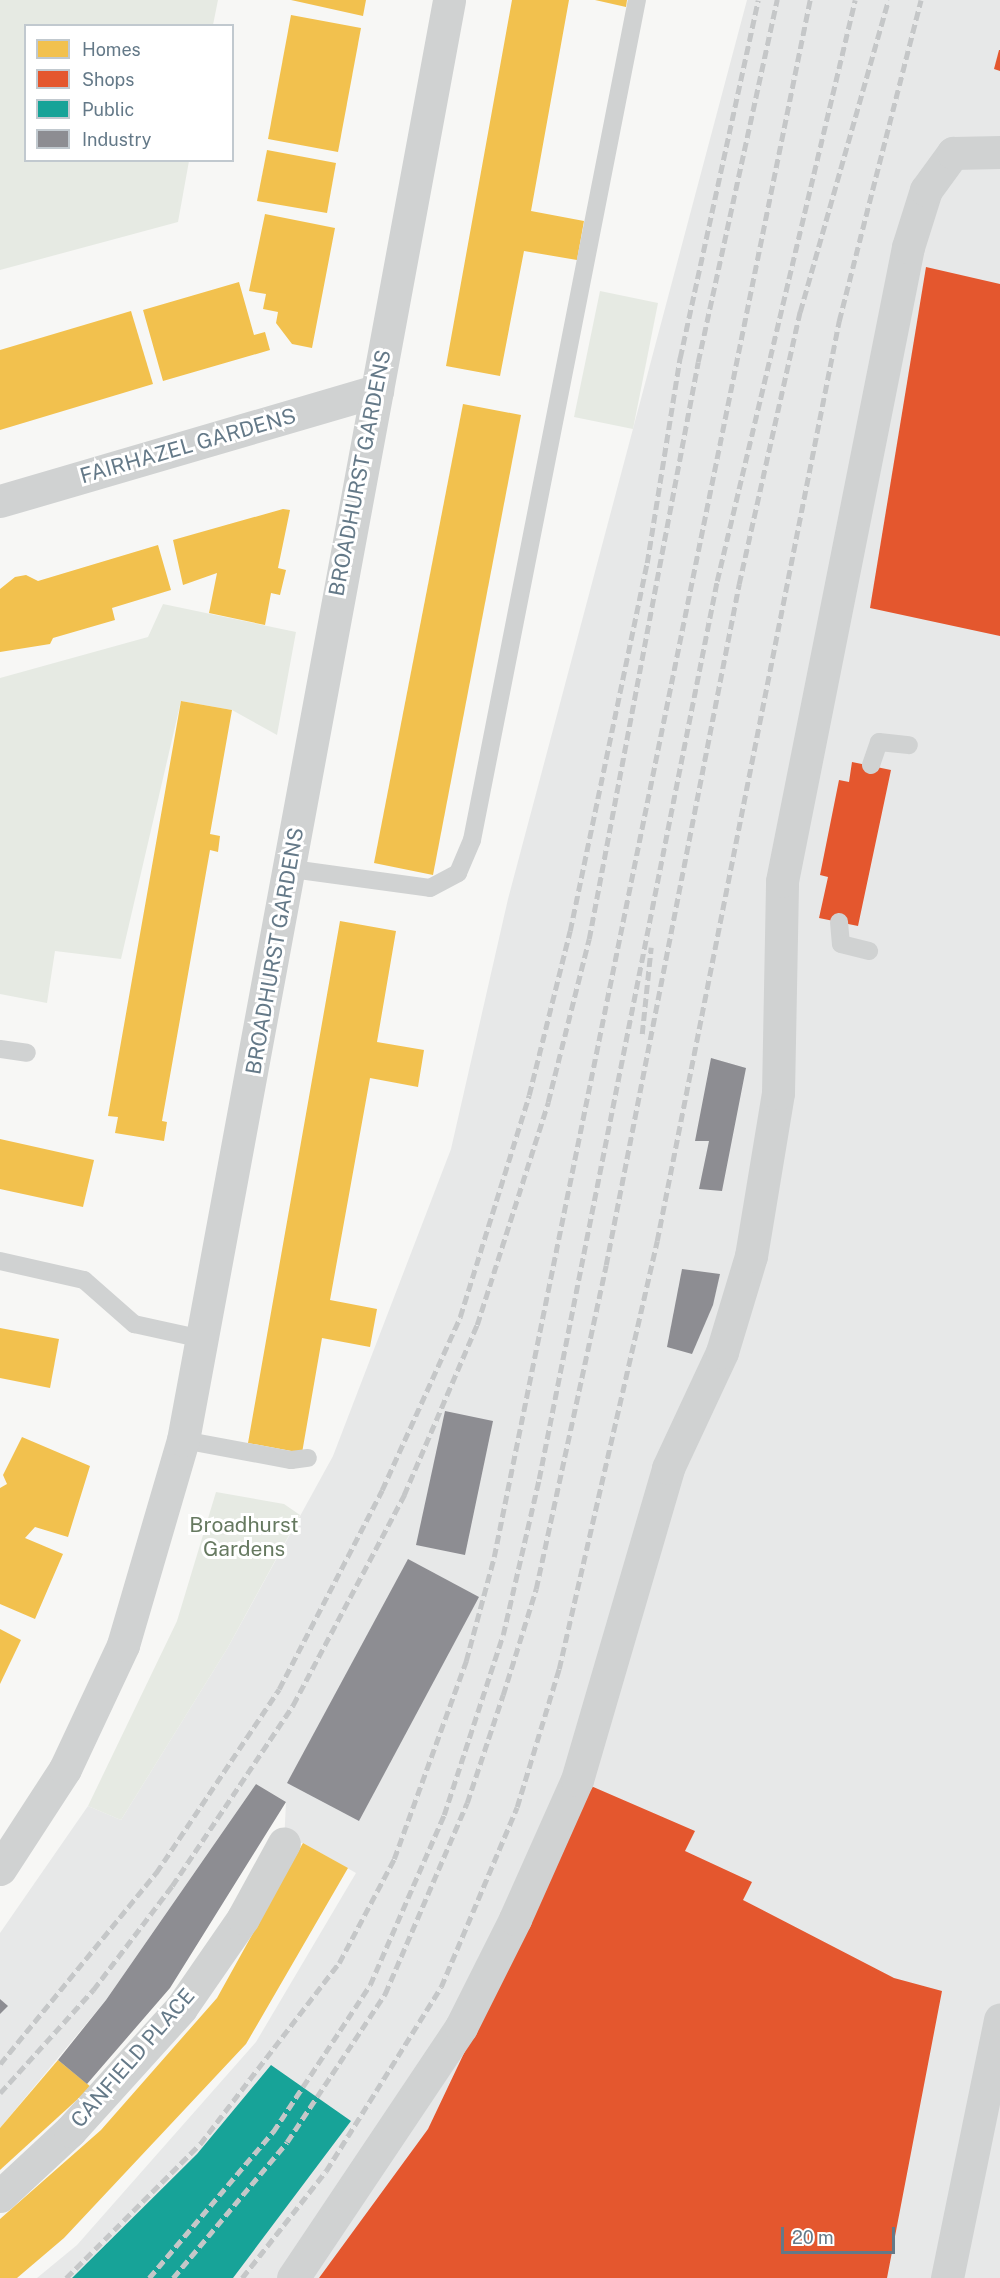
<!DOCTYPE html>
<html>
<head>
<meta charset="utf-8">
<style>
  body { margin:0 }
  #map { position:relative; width:1000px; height:2278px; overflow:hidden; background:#f7f7f5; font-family:"Public Sans",sans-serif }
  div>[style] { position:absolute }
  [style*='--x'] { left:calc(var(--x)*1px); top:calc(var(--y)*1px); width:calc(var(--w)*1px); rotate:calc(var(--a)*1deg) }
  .built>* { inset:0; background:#e7e8e8 }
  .green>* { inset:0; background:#e6eae3 }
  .homes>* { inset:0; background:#f2c14e }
  .shops>* { inset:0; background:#e4572e }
  .public>* { inset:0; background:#17a398 }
  .industry>* { inset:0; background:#8d8d92 }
  .service>* { height:18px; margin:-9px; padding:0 9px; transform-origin:9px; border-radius:9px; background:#d0d2d2 }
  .minor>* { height:33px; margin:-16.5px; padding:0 16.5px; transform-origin:16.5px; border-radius:16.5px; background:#d0d2d2 }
  .tertiary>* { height:33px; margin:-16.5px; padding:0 16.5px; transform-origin:16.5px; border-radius:16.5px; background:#d0d2d2 }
  .rail>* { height:4.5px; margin-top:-2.25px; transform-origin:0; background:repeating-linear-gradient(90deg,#c5c7c8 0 9px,transparent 0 13.5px) }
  span { translate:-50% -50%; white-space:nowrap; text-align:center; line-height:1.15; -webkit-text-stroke:6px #fff; paint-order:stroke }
  .street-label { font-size:21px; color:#647988 }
  .park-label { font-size:21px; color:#667960 }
  .legend { position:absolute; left:24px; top:24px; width:210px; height:138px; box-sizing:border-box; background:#fff; border:2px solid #c1c9cf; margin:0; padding:8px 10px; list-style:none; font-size:18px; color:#647988 }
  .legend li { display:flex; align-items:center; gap:12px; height:30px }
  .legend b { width:30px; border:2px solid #c1c9cf }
  .scale { position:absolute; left:781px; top:2227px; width:114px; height:27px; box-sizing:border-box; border:3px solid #647988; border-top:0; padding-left:8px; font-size:18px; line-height:21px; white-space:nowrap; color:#647988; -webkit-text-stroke:4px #fff; paint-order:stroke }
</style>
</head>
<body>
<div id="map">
  <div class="built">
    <div style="clip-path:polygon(747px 0,1000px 0,1000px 2278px,37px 2278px,77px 2245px,256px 2042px,356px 1873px,303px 1843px,284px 1843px,286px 1802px,256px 1784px,106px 2000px,0 2128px,0 1933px,88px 1806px,121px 1820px,227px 1649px,333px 1456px,451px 1149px,508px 899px)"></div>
  </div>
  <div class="green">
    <div style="clip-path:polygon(0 0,218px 0,213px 25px,26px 26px,26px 160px,189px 161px,178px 222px,0 270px)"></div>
    <div style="clip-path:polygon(600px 291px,658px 303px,633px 429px,574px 417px)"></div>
    <div style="clip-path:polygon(163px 604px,296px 632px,277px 735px,232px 710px,181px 701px,121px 959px,55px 951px,47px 1003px,0 994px,0 678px,148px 637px)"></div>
    <div style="clip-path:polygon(216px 1492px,284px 1504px,300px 1515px,227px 1649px,121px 1820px,88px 1806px,177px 1621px)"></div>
  </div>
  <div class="homes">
    <div style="clip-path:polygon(291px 0,366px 0,363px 16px)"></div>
    <div style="clip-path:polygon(512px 0,569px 0,531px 211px,584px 221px,577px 260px,524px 251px,500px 376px,446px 366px)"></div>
    <div style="clip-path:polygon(595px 0,627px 0,626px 7px)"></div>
    <div style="clip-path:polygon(291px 15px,361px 28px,338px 152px,268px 139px)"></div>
    <div style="clip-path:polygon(267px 150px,336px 163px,327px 213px,257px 201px)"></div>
    <div style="clip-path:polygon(265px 214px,335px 228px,312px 348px,292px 344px,276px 323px,278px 312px,263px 309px,266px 294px,249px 291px)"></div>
    <div style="clip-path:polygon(239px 282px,254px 335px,265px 332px,270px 350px,163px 381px,143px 310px)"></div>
    <div style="clip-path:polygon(131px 311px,153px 384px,0 430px,0 350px)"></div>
    <div style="clip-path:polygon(463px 404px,521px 415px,433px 875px,374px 863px)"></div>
    <div style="clip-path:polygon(283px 509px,290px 510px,278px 568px,286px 570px,280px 595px,271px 593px,265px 625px,209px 613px,217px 573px,183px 585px,173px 540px)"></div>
    <div style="clip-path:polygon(158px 545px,171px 590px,112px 608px,115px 620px,53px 638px,50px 644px,0 652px,0 589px,15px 577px,26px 575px,38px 581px)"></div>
    <div style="clip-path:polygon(181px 701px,232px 710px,210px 834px,220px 836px,218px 852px,210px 850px,162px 1121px,167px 1122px,164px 1141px,115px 1133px,118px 1117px,108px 1116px)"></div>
    <div style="clip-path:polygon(340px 921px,396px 931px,377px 1042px,424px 1050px,418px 1087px,370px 1078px,330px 1300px,377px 1309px,370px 1347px,322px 1338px,302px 1453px,248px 1443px)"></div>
    <div style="clip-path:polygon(0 1139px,94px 1160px,83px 1207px,0 1189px)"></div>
    <div style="clip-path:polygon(0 1328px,59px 1339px,50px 1388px,0 1378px)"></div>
    <div style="clip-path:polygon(22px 1437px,90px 1466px,68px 1537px,35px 1527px,25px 1538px,63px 1554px,35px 1619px,0 1604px,0 1488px,7px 1484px,3px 1475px)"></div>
    <div style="clip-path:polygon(0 1629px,21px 1640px,0 1684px)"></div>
    <div style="clip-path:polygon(303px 1843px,348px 1868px,246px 2044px,64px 2238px,17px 2278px,0 2278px,0 2219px,101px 2130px,217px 1998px)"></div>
    <div style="clip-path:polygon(58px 2060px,91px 2087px,0 2170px,0 2128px)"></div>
  </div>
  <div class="shops">
    <div style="clip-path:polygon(999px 50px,1000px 50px,1000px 71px,994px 69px)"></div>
    <div style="clip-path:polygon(926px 267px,1000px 284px,1000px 636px,870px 608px)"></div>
    <div style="clip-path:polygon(852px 762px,891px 770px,858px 926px,819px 918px,828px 877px,820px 875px,839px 780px,849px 782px)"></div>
    <div style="clip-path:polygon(591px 1786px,695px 1831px,685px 1851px,752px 1882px,743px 1900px,894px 1978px,942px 1991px,887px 2278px,319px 2278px,428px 2129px)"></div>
  </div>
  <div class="public">
    <div style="clip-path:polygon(271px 2065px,351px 2121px,233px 2278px,72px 2278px,197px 2154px)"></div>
  </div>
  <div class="industry">
    <div style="clip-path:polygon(711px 1058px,746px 1068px,722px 1191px,699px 1189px,709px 1141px,695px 1141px)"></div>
    <div style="clip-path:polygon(682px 1269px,720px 1274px,713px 1305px,692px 1354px,667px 1347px)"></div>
    <div style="clip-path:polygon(445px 1411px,493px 1421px,465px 1555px,416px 1545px)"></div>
    <div style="clip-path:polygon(408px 1559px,479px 1597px,359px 1821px,287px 1783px)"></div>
    <div style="clip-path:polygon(256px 1784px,286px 1802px,170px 1988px,87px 2084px,58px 2060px,106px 2000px)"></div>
    <div style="clip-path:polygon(0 1999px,8px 2006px,0 2014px)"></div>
  </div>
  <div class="service">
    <div style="--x:871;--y:765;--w:24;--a:-71"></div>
    <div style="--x:879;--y:742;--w:30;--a:6"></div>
    <div style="--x:292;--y:869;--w:139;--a:7.8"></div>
    <div style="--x:430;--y:888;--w:32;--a:-28"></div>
    <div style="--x:458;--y:873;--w:36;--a:-67"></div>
    <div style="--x:472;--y:840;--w:856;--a:-78.89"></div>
    <div style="--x:839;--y:922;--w:22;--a:85"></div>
    <div style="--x:841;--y:944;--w:29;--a:14"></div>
    <div style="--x:0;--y:1049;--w:27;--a:8"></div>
    <div style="--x:0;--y:1261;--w:86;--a:12.7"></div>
    <div style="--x:84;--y:1280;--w:67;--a:41.3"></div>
    <div style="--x:134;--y:1324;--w:70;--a:12.4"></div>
    <div style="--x:183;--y:1440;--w:110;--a:10.5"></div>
    <div style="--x:291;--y:1460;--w:17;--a:-7"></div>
  </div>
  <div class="minor">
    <div style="--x:0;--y:501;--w:393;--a:-16.3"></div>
    <div style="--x:0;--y:2196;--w:96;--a:-42.9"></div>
    <div style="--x:70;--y:2131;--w:166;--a:-47.9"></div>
    <div style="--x:181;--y:2008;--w:109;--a:-55.4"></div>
    <div style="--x:243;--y:1918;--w:85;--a:-61.3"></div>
    <div style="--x:293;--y:2278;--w:302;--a:-56.2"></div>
    <div style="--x:461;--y:2027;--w:121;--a:-63.4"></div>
    <div style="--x:515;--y:1919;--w:152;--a:-66"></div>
    <div style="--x:577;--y:1780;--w:325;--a:-73.7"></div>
    <div style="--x:668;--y:1468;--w:128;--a:-65"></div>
    <div style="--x:722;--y:1352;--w:100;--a:-73.2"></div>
    <div style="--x:751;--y:1256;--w:165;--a:-80.6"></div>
    <div style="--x:778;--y:1093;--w:212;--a:-88.9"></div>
    <div style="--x:782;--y:881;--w:646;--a:-78.76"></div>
    <div style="--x:908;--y:247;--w:60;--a:-72.5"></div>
    <div style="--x:926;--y:190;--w:46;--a:-53.9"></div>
    <div style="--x:953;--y:153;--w:47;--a:-1.2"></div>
    <div style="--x:947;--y:2278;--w:264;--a:-78.4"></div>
  </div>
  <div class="tertiary">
    <div style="--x:0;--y:1869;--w:119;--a:-57"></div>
    <div style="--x:65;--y:1769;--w:137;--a:-64.9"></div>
    <div style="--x:123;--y:1645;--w:214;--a:-73.7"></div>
    <div style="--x:183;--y:1440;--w:1464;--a:-79.53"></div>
  </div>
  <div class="rail">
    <div style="--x:642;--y:1034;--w:87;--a:-84.1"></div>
    <div style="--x:0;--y:2064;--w:247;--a:-50.8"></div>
    <div style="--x:156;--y:1873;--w:221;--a:-56.2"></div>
    <div style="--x:279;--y:1689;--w:224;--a:-62.6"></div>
    <div style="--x:382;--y:1490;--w:190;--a:-65.7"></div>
    <div style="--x:460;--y:1317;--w:232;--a:-72.7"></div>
    <div style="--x:529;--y:1095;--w:169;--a:-76"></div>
    <div style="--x:570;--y:931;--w:376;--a:-78.2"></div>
    <div style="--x:647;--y:563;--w:208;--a:-80.9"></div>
    <div style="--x:680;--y:358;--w:366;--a:-77.7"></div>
    <div style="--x:0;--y:2093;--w:139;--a:-47.9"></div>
    <div style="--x:93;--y:1990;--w:131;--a:-52.8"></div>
    <div style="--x:172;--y:1886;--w:218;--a:-56.2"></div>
    <div style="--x:293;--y:1705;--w:238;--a:-62.1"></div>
    <div style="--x:404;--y:1495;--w:185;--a:-66.8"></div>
    <div style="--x:477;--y:1325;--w:234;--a:-72.3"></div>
    <div style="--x:548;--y:1102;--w:168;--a:-75.9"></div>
    <div style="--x:589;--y:939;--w:587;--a:-79.3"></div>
    <div style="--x:698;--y:362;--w:371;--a:-77.7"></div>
    <div style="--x:66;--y:2278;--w:190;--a:-45"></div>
    <div style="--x:200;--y:2144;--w:228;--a:-52.5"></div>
    <div style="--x:339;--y:1963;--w:118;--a:-62.1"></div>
    <div style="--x:394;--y:1859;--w:211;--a:-70"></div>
    <div style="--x:466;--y:1661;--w:108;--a:-74.9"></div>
    <div style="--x:494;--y:1557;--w:1589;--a:-78.53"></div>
    <div style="--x:149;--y:2278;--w:192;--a:-49.7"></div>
    <div style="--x:273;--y:2132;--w:176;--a:-56.6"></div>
    <div style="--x:370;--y:1985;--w:185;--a:-66.5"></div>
    <div style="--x:444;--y:1815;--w:189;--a:-71.9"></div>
    <div style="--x:503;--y:1635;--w:160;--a:-77"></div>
    <div style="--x:539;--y:1479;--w:915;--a:-78.79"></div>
    <div style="--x:717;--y:581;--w:597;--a:-76.64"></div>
    <div style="--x:173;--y:2278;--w:177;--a:-50"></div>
    <div style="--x:287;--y:2142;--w:178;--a:-56.5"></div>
    <div style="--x:385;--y:1994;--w:208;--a:-66.8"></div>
    <div style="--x:467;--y:1803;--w:114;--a:-71.6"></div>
    <div style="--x:503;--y:1695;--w:111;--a:-72.7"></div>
    <div style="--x:536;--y:1589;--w:331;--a:-77.8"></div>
    <div style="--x:606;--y:1265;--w:694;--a:-78.95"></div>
    <div style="--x:739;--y:584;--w:279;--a:-77.4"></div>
    <div style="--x:800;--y:312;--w:324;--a:-74.2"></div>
    <div style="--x:242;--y:2278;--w:136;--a:-51.9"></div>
    <div style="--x:326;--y:2171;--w:217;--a:-58"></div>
    <div style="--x:441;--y:1987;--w:195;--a:-67.1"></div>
    <div style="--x:517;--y:1807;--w:144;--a:-73.1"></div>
    <div style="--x:559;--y:1669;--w:439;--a:-77.1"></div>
    <div style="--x:657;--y:1241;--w:938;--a:-78.81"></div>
    <div style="--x:839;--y:321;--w:331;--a:-75.7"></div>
  </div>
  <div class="street-label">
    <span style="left:188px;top:446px;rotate:-16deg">FAIRHAZEL GARDENS</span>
    <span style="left:360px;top:473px;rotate:-79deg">BROADHURST GARDENS</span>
    <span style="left:275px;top:951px;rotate:-80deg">BROADHURST GARDENS</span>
    <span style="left:133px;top:2058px;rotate:-49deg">CANFIELD PLACE</span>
  </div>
  <div class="park-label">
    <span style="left:244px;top:1537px">Broadhurst<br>Gardens</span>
  </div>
  <ul class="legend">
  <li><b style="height:16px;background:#f2c14e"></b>Homes</li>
  <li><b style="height:16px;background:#e4572e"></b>Shops</li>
  <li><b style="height:16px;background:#17a398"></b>Public</li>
  <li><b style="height:16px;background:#8d8d92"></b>Industry</li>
  </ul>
  <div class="scale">20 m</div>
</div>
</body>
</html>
